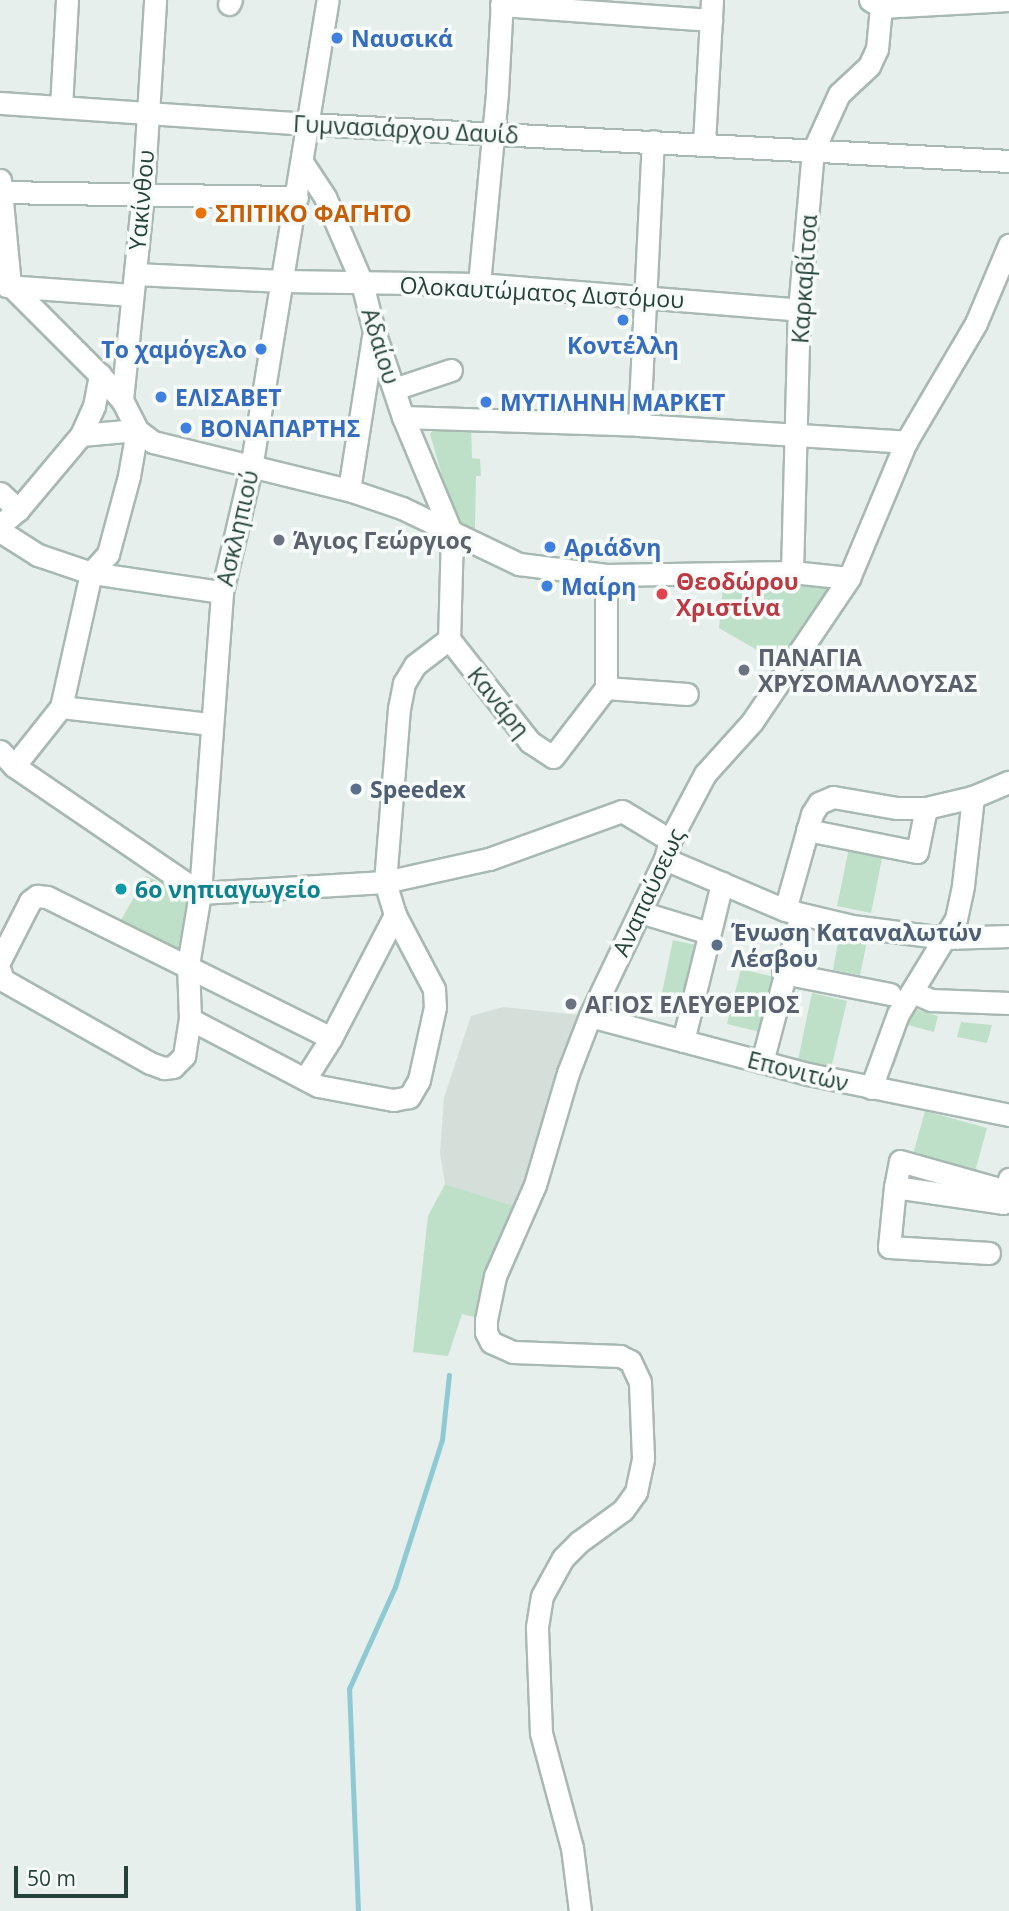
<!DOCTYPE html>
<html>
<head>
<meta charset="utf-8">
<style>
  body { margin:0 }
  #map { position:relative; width:1009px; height:1911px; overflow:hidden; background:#e6efeb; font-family:"Open Sans",sans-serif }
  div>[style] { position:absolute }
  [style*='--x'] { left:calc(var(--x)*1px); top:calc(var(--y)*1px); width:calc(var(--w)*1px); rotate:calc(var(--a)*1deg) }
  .built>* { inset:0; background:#d4dfda }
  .green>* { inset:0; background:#bfe0c8 }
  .stream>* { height:4.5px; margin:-2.25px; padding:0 2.25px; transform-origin:2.25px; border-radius:2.25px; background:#8ec9d4 }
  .roads { filter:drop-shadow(2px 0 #a8b8b2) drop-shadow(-2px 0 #a8b8b2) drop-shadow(0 2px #a8b8b2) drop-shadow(0 -2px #a8b8b2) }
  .minor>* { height:21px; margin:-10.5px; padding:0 10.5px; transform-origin:10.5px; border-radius:10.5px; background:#fff }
  .dots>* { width:19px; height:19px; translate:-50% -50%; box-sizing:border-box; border:4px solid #f7fbf9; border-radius:50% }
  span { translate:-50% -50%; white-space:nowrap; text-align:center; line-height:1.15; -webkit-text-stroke:7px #f7fbf9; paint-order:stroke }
  .shop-label { font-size:23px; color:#366cbe; font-weight:700 }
  .left { translate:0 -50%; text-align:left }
  .right { translate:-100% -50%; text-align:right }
  .street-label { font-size:23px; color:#24423a }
  .food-label { font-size:23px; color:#c56008; font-weight:700 }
  .worship-label { font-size:23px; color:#5b616d; font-weight:700 }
  .health-label { font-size:23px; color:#be3a42; font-weight:700 }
  .service-label { font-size:23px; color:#4e5e75; font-weight:700 }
  .culture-label { font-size:23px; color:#0d838f; font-weight:700 }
  .scale { position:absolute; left:14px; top:1866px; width:114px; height:32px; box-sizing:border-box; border:4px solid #24423a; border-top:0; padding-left:9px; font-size:21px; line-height:24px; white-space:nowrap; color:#24423a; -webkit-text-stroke:5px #f7fbf9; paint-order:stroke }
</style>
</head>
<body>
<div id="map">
  <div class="built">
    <div style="clip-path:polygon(503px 1007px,590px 1016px,520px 1208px,445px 1184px,440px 1153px,444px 1098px,471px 1016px)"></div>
  </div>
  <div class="green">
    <div style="clip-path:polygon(439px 423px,471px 424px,472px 458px,480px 459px,481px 476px,476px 476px,475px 529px,457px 528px,430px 434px)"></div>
    <div style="clip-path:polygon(724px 576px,842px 582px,783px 665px,719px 628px)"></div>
    <div style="clip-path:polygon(849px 848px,883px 854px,871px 913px,837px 906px)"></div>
    <div style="clip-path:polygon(146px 876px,188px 895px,186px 954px,172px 954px,120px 922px)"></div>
    <div style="clip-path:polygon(840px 931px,868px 937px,860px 975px,833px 970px)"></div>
    <div style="clip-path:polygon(673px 940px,696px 945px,682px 1017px,658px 1012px)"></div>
    <div style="clip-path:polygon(741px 969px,774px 977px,760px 1032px,727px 1024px)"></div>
    <div style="clip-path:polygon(812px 993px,847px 1001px,831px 1069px,798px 1060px)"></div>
    <div style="clip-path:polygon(908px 1007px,938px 1016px,934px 1032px,908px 1025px,894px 1067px,888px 1066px)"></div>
    <div style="clip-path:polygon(961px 1022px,992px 1025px,987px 1043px,957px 1037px)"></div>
    <div style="clip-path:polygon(925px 1111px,987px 1128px,974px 1175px,912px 1158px)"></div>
    <div style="clip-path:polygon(445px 1184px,520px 1208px,486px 1320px,462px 1314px,448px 1356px,413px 1352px,428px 1216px)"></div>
  </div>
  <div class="stream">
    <div style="--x:358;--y:1911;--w:222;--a:-92.3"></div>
    <div style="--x:349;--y:1689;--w:112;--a:-65.7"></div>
    <div style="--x:395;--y:1587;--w:154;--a:-72.3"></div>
    <div style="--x:442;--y:1440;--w:65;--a:-83.9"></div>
  </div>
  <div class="roads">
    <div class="minor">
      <div style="--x:870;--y:0;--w:13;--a:32"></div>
      <div style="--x:881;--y:7;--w:128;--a:-3.1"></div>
      <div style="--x:229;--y:4;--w:4;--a:-63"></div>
      <div style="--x:501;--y:5;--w:211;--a:4.1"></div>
      <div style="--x:0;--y:103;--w:309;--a:3.9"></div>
      <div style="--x:308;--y:124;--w:702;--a:3.02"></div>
      <div style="--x:61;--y:107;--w:107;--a:-86.8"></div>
      <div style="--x:704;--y:143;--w:143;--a:-86.8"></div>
      <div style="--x:302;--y:162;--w:42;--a:56.7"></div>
      <div style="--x:325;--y:197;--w:94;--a:66.7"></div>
      <div style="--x:362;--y:283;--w:49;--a:76"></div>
      <div style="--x:374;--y:331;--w:91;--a:71.4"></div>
      <div style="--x:403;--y:417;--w:127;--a:67.3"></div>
      <div style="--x:452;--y:534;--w:105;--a:91.6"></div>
      <div style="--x:449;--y:639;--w:43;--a:142.6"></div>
      <div style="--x:415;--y:665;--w:21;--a:121"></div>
      <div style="--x:404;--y:683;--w:25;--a:101"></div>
      <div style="--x:399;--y:708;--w:175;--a:94.6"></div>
      <div style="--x:385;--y:882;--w:34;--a:73"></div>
      <div style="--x:0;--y:180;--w:105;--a:84.6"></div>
      <div style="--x:10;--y:285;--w:127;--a:45"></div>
      <div style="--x:100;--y:375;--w:33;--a:49"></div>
      <div style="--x:122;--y:400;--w:34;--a:63"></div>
      <div style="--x:137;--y:430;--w:20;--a:37"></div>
      <div style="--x:153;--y:442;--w:202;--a:13.8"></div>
      <div style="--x:349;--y:490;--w:56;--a:18.8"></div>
      <div style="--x:402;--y:508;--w:130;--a:25.6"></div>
      <div style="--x:519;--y:564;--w:88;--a:7.2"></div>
      <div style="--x:606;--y:575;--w:186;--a:-0.9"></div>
      <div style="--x:792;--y:572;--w:57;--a:6"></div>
      <div style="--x:1;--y:192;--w:296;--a:1"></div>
      <div style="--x:135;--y:274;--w:148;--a:2.7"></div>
      <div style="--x:283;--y:281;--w:196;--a:0.9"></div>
      <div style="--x:479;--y:284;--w:321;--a:4.6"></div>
      <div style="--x:479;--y:284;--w:193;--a:-84.6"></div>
      <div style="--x:497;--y:92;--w:92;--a:-86.9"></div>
      <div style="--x:6;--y:286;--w:126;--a:4.1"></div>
      <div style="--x:394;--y:389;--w:60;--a:-18.4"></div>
      <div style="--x:122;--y:400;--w:208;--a:-84.2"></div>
      <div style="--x:143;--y:193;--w:193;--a:-86.4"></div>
      <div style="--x:403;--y:417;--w:236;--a:1.9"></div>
      <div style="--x:639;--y:425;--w:268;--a:3.6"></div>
      <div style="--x:639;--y:425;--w:284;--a:-87.2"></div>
      <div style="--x:81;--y:435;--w:32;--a:-66"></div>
      <div style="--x:94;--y:406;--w:32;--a:-79"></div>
      <div style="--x:349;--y:490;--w:155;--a:-81.1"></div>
      <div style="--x:0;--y:493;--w:25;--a:43"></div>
      <div style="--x:0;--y:525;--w:23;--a:-40"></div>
      <div style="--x:18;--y:510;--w:98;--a:-50"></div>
      <div style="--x:81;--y:435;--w:56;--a:-5.1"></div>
      <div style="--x:137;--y:430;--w:47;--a:99.9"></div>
      <div style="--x:129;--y:476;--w:81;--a:105.1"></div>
      <div style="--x:108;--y:554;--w:25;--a:132"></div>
      <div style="--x:91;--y:573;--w:137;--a:102.6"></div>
      <div style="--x:61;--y:707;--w:75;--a:128.5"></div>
      <div style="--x:0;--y:531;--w:45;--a:32.3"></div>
      <div style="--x:38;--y:555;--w:56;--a:18.8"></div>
      <div style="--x:91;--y:573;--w:132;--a:8.3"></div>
      <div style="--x:792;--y:572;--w:262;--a:-88.5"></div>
      <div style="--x:799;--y:310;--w:160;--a:-85"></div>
      <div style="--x:813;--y:151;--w:63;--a:-65.5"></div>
      <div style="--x:839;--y:94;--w:41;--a:-43"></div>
      <div style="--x:869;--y:66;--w:19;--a:-65"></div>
      <div style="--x:877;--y:49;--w:42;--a:-84.6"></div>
      <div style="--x:606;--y:575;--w:113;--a:90"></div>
      <div style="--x:449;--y:639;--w:131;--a:51.8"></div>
      <div style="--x:530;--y:742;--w:27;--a:33"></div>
      <div style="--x:553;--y:757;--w:87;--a:-52.5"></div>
      <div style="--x:606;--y:688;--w:81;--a:4.2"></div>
      <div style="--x:61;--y:707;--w:151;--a:6.5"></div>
      <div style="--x:0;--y:751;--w:21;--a:47"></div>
      <div style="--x:14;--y:766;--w:225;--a:34.3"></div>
      <div style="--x:200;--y:893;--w:185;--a:-3.4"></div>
      <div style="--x:385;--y:882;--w:107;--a:-12.5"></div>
      <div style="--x:489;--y:859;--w:141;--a:-19.8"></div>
      <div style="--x:622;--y:811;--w:56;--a:31.1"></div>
      <div style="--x:807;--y:830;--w:112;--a:11.3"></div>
      <div style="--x:917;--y:852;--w:45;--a:-78.4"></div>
      <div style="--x:665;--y:859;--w:130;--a:23"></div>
      <div style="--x:785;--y:910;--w:69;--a:13.4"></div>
      <div style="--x:852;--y:926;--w:95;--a:7.3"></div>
      <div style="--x:946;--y:938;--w:63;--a:-1.8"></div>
      <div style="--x:785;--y:910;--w:100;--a:-74.3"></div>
      <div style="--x:812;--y:814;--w:13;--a:-58"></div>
      <div style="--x:819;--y:803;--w:15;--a:-23"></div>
      <div style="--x:833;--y:797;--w:65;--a:9.8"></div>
      <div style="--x:897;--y:808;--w:29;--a:0"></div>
      <div style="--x:926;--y:808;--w:48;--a:-13.2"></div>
      <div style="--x:973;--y:797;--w:39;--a:-23"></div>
      <div style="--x:640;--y:912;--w:72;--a:16.9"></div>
      <div style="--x:0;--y:960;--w:66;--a:-63"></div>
      <div style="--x:30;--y:901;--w:9;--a:-36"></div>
      <div style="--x:37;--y:896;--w:10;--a:6"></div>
      <div style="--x:47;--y:897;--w:317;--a:26.4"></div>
      <div style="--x:331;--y:1038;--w:139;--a:-62.5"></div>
      <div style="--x:395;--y:915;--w:84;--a:62.2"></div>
      <div style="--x:434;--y:989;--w:18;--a:87"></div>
      <div style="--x:435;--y:1007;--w:75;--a:102.4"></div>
      <div style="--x:419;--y:1080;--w:20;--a:120"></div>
      <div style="--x:409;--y:1097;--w:16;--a:169"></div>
      <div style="--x:393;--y:1100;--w:76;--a:-169.4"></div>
      <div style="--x:318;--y:1086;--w:144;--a:-152.4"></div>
      <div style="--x:0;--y:971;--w:9;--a:72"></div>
      <div style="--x:3;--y:980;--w:169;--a:29.5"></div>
      <div style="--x:150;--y:1063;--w:15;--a:20"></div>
      <div style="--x:164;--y:1068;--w:9;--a:-6"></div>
      <div style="--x:173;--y:1067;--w:16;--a:-45"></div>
      <div style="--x:184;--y:1056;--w:37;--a:-81"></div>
      <div style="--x:190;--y:1019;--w:54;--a:-92.1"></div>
      <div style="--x:188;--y:965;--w:73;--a:-80.5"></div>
      <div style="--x:200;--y:893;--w:302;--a:-85.8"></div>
      <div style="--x:222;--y:592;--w:127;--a:-76.8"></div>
      <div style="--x:251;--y:468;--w:474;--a:-80.7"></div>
      <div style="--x:783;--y:973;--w:109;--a:11.1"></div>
      <div style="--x:912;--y:992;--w:21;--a:23"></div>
      <div style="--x:931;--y:1000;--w:78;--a:2.2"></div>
      <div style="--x:590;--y:1016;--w:226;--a:14.9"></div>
      <div style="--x:808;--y:1074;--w:205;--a:11.5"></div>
      <div style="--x:683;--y:1041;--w:163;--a:-76.1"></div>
      <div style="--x:762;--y:1062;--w:153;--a:-75.2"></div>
      <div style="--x:305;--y:1079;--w:49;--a:-57.6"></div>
      <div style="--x:871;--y:1088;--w:79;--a:-70"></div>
      <div style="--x:898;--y:1014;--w:111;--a:-58.6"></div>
      <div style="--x:956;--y:919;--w:35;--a:-78"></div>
      <div style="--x:963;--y:885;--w:89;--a:-83.5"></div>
      <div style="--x:895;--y:1187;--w:26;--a:-79"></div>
      <div style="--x:900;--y:1161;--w:110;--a:15.8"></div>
      <div style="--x:989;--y:1253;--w:100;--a:-176.6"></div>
      <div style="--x:889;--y:1247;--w:60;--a:-84.3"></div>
      <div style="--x:895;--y:1187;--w:109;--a:8.4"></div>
      <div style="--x:1003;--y:1203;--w:25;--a:-76"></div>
      <div style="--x:580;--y:1911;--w:64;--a:-97.2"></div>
      <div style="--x:572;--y:1848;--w:119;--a:-105.1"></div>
      <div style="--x:541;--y:1733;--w:106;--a:-92.2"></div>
      <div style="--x:537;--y:1627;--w:31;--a:-81"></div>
      <div style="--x:542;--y:1596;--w:43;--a:-61.1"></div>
      <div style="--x:563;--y:1558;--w:23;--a:-45"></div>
      <div style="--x:579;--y:1542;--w:54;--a:-36"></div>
      <div style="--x:623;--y:1510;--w:22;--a:-54"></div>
      <div style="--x:636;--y:1492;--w:35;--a:-78"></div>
      <div style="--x:643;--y:1458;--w:76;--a:-92.3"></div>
      <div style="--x:640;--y:1382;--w:23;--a:-115"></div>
      <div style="--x:630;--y:1361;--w:11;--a:-153"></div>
      <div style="--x:620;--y:1356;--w:107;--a:-177.9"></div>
      <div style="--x:513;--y:1352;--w:24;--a:-156"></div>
      <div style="--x:491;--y:1342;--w:11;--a:-117"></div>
      <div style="--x:486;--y:1332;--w:12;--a:-90"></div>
      <div style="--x:486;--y:1320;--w:45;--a:-78.4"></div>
      <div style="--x:495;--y:1276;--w:99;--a:-66.3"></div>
      <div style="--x:535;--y:1185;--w:117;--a:-73.6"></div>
      <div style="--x:568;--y:1073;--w:61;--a:-68.9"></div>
      <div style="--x:590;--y:1016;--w:174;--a:-64.5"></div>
      <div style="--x:665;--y:859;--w:20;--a:-75"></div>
      <div style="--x:670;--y:840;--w:75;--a:-62.1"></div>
      <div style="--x:705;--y:774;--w:70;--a:-47.9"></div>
      <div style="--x:752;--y:722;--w:174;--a:-56"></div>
      <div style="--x:849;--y:578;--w:147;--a:-67.3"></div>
      <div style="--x:906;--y:442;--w:138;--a:-59.5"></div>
      <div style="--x:976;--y:323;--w:85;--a:-67.1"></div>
    </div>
  </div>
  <div class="dots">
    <div style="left:337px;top:38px;background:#3f7fe0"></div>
    <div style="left:201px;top:213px;background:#e8710a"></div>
    <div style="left:623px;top:320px;background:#3f7fe0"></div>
    <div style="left:261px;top:349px;background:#3f7fe0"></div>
    <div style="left:161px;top:397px;background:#3f7fe0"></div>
    <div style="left:486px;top:402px;background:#3f7fe0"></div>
    <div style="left:186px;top:428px;background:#3f7fe0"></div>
    <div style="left:279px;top:540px;background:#6b7280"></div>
    <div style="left:550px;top:547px;background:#3f7fe0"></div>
    <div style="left:547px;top:586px;background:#3f7fe0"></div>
    <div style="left:662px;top:594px;background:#e0444e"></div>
    <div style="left:744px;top:670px;background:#6b7280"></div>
    <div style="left:356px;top:789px;background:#5c6f8a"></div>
    <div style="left:121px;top:889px;background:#0f9aa8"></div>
    <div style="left:717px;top:945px;background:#5c6f8a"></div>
    <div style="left:571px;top:1004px;background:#6b7280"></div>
  </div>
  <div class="shop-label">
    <span class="left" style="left:351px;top:38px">Ναυσικά</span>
    <span style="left:623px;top:345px">Κοντέλλη</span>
    <span class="right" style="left:247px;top:349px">Το χαμόγελο</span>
    <span class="left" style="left:175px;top:397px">ΕΛΙΣΑΒΕΤ</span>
    <span class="left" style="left:500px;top:402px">ΜΥΤΙΛΗΝΗ ΜΑΡΚΕΤ</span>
    <span class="left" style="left:200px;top:428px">ΒΟΝΑΠΑΡΤΗΣ</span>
    <span class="left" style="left:564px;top:547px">Αριάδνη</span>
    <span class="left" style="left:561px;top:586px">Μαίρη</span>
  </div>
  <div class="street-label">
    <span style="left:406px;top:129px;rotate:3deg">Γυμνασιάρχου Δαυίδ</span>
    <span style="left:141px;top:200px;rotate:-85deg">Υακίνθου</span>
    <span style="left:804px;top:279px;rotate:-86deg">Καρκαβίτσα</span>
    <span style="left:542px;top:292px;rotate:3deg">Ολοκαυτώματος Διστόμου</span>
    <span style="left:381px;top:346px;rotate:73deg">Αδαίου</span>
    <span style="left:237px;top:528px;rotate:-77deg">Ασκληπιού</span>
    <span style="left:499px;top:702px;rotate:51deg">Κανάρη</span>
    <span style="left:648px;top:892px;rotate:-65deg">Αναπαύσεως</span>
    <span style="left:798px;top:1071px;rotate:14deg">Επονιτών</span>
  </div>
  <div class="food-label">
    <span class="left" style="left:215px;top:213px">ΣΠΙΤΙΚΟ ΦΑΓΗΤΟ</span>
  </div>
  <div class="worship-label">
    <span class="left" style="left:293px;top:540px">Άγιος Γεώργιος</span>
    <span class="left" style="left:758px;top:670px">ΠΑΝΑΓΙΑ<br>ΧΡΥΣΟΜΑΛΛΟΥΣΑΣ</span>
    <span class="left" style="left:585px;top:1004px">ΑΓΙΟΣ ΕΛΕΥΘΕΡΙΟΣ</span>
  </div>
  <div class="health-label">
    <span class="left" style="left:676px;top:594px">Θεοδώρου<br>Χριστίνα</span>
  </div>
  <div class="service-label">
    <span class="left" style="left:370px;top:789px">Speedex</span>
    <span class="left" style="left:731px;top:945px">Ένωση Καταναλωτών<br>Λέσβου</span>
  </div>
  <div class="culture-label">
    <span class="left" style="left:135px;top:889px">6ο νηπιαγωγείο</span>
  </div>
  <div class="scale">50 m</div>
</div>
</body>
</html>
